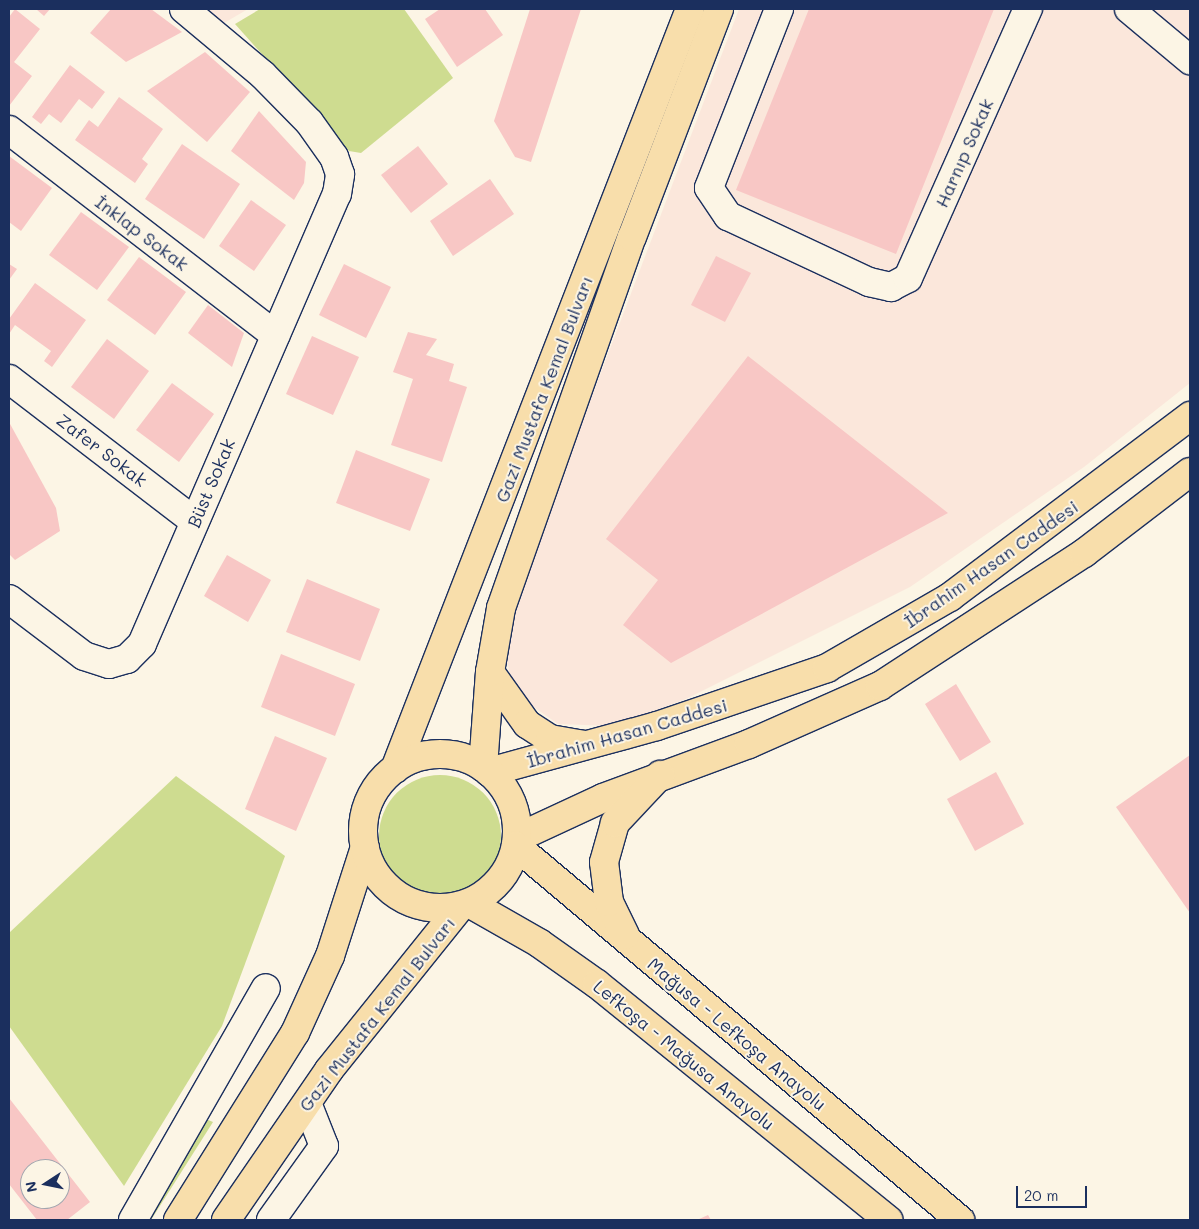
<!DOCTYPE html>
<html>
<head>
<meta charset="utf-8">
<style>
  body { margin:0 }
  #map { position:relative; width:1199px; height:1229px; overflow:hidden; background:#fcf5e5; font-family:Mali,sans-serif }
  div>[style] { position:absolute }
  [style*='--x'] { left:calc(var(--x)*1px); top:calc(var(--y)*1px); width:calc(var(--w)*1px); rotate:calc(var(--a)*1deg) }
  .built>* { inset:0; background:#fbe7db }
  .green>* { inset:0; background:#cedc90 }
  .round { border-radius:50% }
  .building>* { inset:0; background:#f8c7c5 }
  .roads { filter:drop-shadow(1px 0 #1b2f5e) drop-shadow(-1px 0 #1b2f5e) drop-shadow(0 1px #1b2f5e) drop-shadow(0 -1px #1b2f5e) }
  .minor>* { height:28px; margin:-14px; padding:0 14px; transform-origin:14px; border-radius:14px; background:#fcf5e5 }
  .major>* { height:28px; margin:-14px; padding:0 14px; transform-origin:14px; border-radius:14px; background:#f8deab }
  .highway>* { height:28px; margin:-14px; padding:0 14px; transform-origin:14px; border-radius:14px; background:#f8deab }
  .highway>.ring { margin:-14px; padding:0; box-sizing:content-box; background:none; border:28px solid #f8deab; border-radius:50% }
  span { translate:-50% -50%; white-space:nowrap; text-align:center; line-height:1.15; -webkit-text-stroke:4px #fcf5e5; paint-order:stroke }
  .street-label { font-size:18px; color:#1b2f5e }
  .frame { position:absolute; inset:0; border:10px solid #1b2f5e; pointer-events:none }
  .north { position:absolute; left:20px; top:1159px; width:50px; height:50px; box-sizing:border-box; background:#fcf5e5; border:1px solid #a2a6af; border-radius:50%; rotate:259deg; font-size:14px; font-weight:700; line-height:20px; text-align:center; color:#1b2f5e }
  .north::after { content:''; display:block; margin:auto; width:18px; height:22px; background:#1b2f5e; clip-path:polygon(50% 0,100% 100%,50% 72%,0 100%) }
  .scale { position:absolute; left:1016px; top:1186px; width:71px; height:22px; box-sizing:border-box; border:2px solid #1b2f5e; border-top:0; padding-left:6px; font-size:15px; line-height:18px; white-space:nowrap; color:#1b2f5e; -webkit-text-stroke:4px #fcf5e5; paint-order:stroke }
</style>
</head>
<body>
<div id="map">
  <div class="built">
    <div style="clip-path:polygon(200px 9px,248px 9px,219px 26px)"></div>
    <div style="clip-path:polygon(739px 9px,1190px 9px,1190px 383px,1084px 467px,910px 587px,686px 699px,612px 726px,558px 724px,521px 698px,510px 676px,506px 655px,515px 599px)"></div>
  </div>
  <div class="green">
    <div style="clip-path:polygon(260px 9px,404px 9px,453px 78px,361px 153px,349px 151px,235px 24px)"></div>
    <div class="round" style="left:379px;top:775px;width:122px;height:122px"></div>
    <div style="clip-path:polygon(176px 776px,285px 856px,222px 1026px,124px 1186px,9px 1026px,9px 933px)"></div>
    <div style="clip-path:polygon(201px 1117px,213px 1122px,151px 1220px,136px 1220px)"></div>
  </div>
  <div class="building">
    <div style="clip-path:polygon(15px 9px,40px 29px,14px 62px,32px 76px,9px 106px,9px 17px)"></div>
    <div style="clip-path:polygon(36px 9px,50px 9px,44px 16px)"></div>
    <div style="clip-path:polygon(111px 9px,151px 9px,182px 32px,126px 62px,90px 33px)"></div>
    <div style="clip-path:polygon(440px 9px,485px 9px,503px 35px,457px 67px,425px 19px)"></div>
    <div style="clip-path:polygon(530px 9px,581px 9px,531px 162px,515px 157px,494px 121px)"></div>
    <div style="clip-path:polygon(809px 9px,994px 9px,896px 254px,736px 190px)"></div>
    <div style="clip-path:polygon(205px 52px,250px 92px,207px 142px,147px 91px)"></div>
    <div style="clip-path:polygon(70px 65px,105px 92px,92px 109px,79px 99px,61px 123px,49px 114px,41px 124px,32px 117px)"></div>
    <div style="clip-path:polygon(119px 97px,163px 129px,142px 159px,148px 164px,135px 183px,75px 140px,89px 120px,98px 127px)"></div>
    <div style="clip-path:polygon(259px 111px,306px 162px,304px 183px,294px 200px,231px 151px)"></div>
    <div style="clip-path:polygon(182px 144px,240px 184px,204px 239px,145px 199px)"></div>
    <div style="clip-path:polygon(418px 146px,448px 184px,411px 213px,381px 175px)"></div>
    <div style="clip-path:polygon(9px 156px,52px 188px,21px 231px,9px 222px)"></div>
    <div style="clip-path:polygon(490px 179px,514px 214px,453px 256px,430px 221px)"></div>
    <div style="clip-path:polygon(251px 200px,286px 225px,254px 271px,219px 246px)"></div>
    <div style="clip-path:polygon(81px 212px,129px 247px,97px 290px,49px 255px)"></div>
    <div style="clip-path:polygon(716px 256px,751px 273px,725px 322px,691px 305px)"></div>
    <div style="clip-path:polygon(139px 257px,186px 292px,155px 335px,107px 300px)"></div>
    <div style="clip-path:polygon(9px 264px,17px 269px,9px 280px)"></div>
    <div style="clip-path:polygon(344px 264px,391px 287px,366px 338px,319px 315px)"></div>
    <div style="clip-path:polygon(35px 283px,86px 320px,52px 367px,44px 361px,51px 351px,15px 325px,9px 334px,9px 319px)"></div>
    <div style="clip-path:polygon(208px 305px,244px 333px,232px 367px,188px 333px)"></div>
    <div style="clip-path:polygon(408px 332px,437px 339px,426px 355px,454px 364px,449px 381px,467px 387px,442px 462px,391px 445px,413px 379px,393px 372px)"></div>
    <div style="clip-path:polygon(312px 336px,359px 357px,333px 415px,286px 394px)"></div>
    <div style="clip-path:polygon(107px 339px,149px 371px,114px 419px,71px 387px)"></div>
    <div style="clip-path:polygon(748px 356px,948px 513px,671px 663px,623px 625px,658px 580px,606px 539px)"></div>
    <div style="clip-path:polygon(172px 383px,214px 414px,179px 462px,136px 430px)"></div>
    <div style="clip-path:polygon(9px 422px,56px 508px,60px 531px,15px 560px,9px 554px)"></div>
    <div style="clip-path:polygon(356px 450px,430px 479px,410px 531px,336px 503px)"></div>
    <div style="clip-path:polygon(227px 555px,271px 580px,248px 622px,204px 596px)"></div>
    <div style="clip-path:polygon(307px 579px,380px 609px,360px 661px,286px 632px)"></div>
    <div style="clip-path:polygon(281px 654px,355px 684px,335px 736px,261px 707px)"></div>
    <div style="clip-path:polygon(956px 684px,991px 742px,960px 761px,925px 704px)"></div>
    <div style="clip-path:polygon(275px 736px,327px 758px,296px 831px,245px 809px)"></div>
    <div style="clip-path:polygon(1190px 755px,1190px 913px,1116px 807px)"></div>
    <div style="clip-path:polygon(996px 772px,1024px 824px,975px 851px,947px 799px)"></div>
    <div style="clip-path:polygon(evenodd,9px 1098px,90px 1202px,67px 1220px,37px 1220px,9px 1184px,9px 1098px,30px 1169px,60px 1169px,60px 1199px,30px 1199px,30px 1169px)"></div>
    <div style="clip-path:polygon(708px 1215px,711px 1220px,697px 1220px)"></div>
  </div>
  <div class="roads">
    <div class="minor">
      <div style="--x:779;--y:9;--w:192;--a:111.4"></div>
      <div style="--x:709;--y:188;--w:34;--a:56"></div>
      <div style="--x:728;--y:216;--w:156;--a:25.1"></div>
      <div style="--x:869;--y:282;--w:23;--a:13"></div>
      <div style="--x:891;--y:287;--w:19;--a:-28"></div>
      <div style="--x:908;--y:278;--w:295;--a:-66"></div>
      <div style="--x:1129;--y:9;--w:80;--a:39.9"></div>
      <div style="--x:9;--y:130;--w:336;--a:37.6"></div>
      <div style="--x:9;--y:379;--w:233;--a:37.5"></div>
      <div style="--x:9;--y:599;--w:94;--a:37.2"></div>
      <div style="--x:84;--y:656;--w:26;--a:18"></div>
      <div style="--x:109;--y:664;--w:19;--a:-16"></div>
      <div style="--x:127;--y:659;--w:21;--a:-45"></div>
      <div style="--x:142;--y:644;--w:490;--a:-66.6"></div>
      <div style="--x:337;--y:194;--w:20;--a:-81"></div>
      <div style="--x:340;--y:174;--w:18;--a:-109"></div>
      <div style="--x:334;--y:157;--w:43;--a:-125.5"></div>
      <div style="--x:309;--y:122;--w:66;--a:-134.4"></div>
      <div style="--x:263;--y:75;--w:103;--a:-140.1"></div>
      <div style="--x:133;--y:1220;--w:267;--a:-60.2"></div>
      <div style="--x:271;--y:1220;--w:91;--a:-54.4"></div>
      <div style="--x:324;--y:1146;--w:46;--a:-111.6"></div>
    </div>
    <div class="major">
      <div style="--x:490;--y:672;--w:64;--a:54.6"></div>
      <div style="--x:527;--y:724;--w:27;--a:33"></div>
      <div style="--x:550;--y:739;--w:34;--a:10"></div>
      <div style="--x:483;--y:767;--w:95;--a:-85.8"></div>
      <div style="--x:490;--y:672;--w:65;--a:-80.2"></div>
      <div style="--x:501;--y:608;--w:393;--a:-70.6"></div>
      <div style="--x:632;--y:237;--w:244;--a:-69.1"></div>
      <div style="--x:395;--y:769;--w:815;--a:-68.79"></div>
      <div style="--x:489;--y:772;--w:174;--a:-15.3"></div>
      <div style="--x:657;--y:726;--w:180;--a:-18.8"></div>
      <div style="--x:827;--y:668;--w:142;--a:-30"></div>
      <div style="--x:950;--y:597;--w:301;--a:-37"></div>
      <div style="--x:517;--y:838;--w:95;--a:-24.9"></div>
      <div style="--x:603;--y:798;--w:156;--a:-20.3"></div>
      <div style="--x:749;--y:744;--w:143;--a:-23.9"></div>
      <div style="--x:880;--y:686;--w:244;--a:-33.1"></div>
      <div style="--x:1084;--y:553;--w:133;--a:-37.4"></div>
      <div style="--x:178;--y:1220;--w:221;--a:-58"></div>
      <div style="--x:295;--y:1033;--w:85;--a:-65.6"></div>
      <div style="--x:330;--y:956;--w:114;--a:-72.2"></div>
      <div style="--x:226;--y:1220;--w:182;--a:-55.5"></div>
      <div style="--x:329;--y:1070;--w:211;--a:-51.2"></div>
    </div>
    <div class="highway">
      <div class="ring" style="left:363px;top:754px;width:126px;height:126px"></div>
      <div style="--x:516;--y:846;--w:581;--a:40.11"></div>
      <div style="--x:469;--y:903;--w:81;--a:29.7"></div>
      <div style="--x:539;--y:943;--w:71;--a:35.3"></div>
      <div style="--x:597;--y:984;--w:375;--a:39"></div>
      <div style="--x:625;--y:935;--w:37;--a:-116"></div>
      <div style="--x:609;--y:902;--w:40;--a:-97.1"></div>
      <div style="--x:604;--y:862;--w:41;--a:-74.2"></div>
      <div style="--x:615;--y:823;--w:66;--a:-46.8"></div>
    </div>
  </div>
  <div class="street-label">
    <span style="left:964px;top:153px;rotate:-66deg">Harnıp Sokak</span>
    <span style="left:142px;top:233px;rotate:37deg">İnklap Sokak</span>
    <span style="left:544px;top:389px;rotate:-69deg">Gazi Mustafa Kemal Bulvarı</span>
    <span style="left:102px;top:450px;rotate:37deg">Zafer Sokak</span>
    <span style="left:211px;top:483px;rotate:-67deg">Büst Sokak</span>
    <span style="left:991px;top:564px;rotate:-35deg">İbrahim Hasan Caddesi</span>
    <span style="left:627px;top:733px;rotate:-16deg">İbrahim Hasan Caddesi</span>
    <span style="left:377px;top:1014px;rotate:-52deg">Gazi Mustafa Kemal Bulvarı</span>
    <span style="left:737px;top:1034px;rotate:40deg">Mağusa - Lefkoşa Anayolu</span>
    <span style="left:684px;top:1055px;rotate:39deg">Lefkoşa - Mağusa Anayolu</span>
  </div>
  <div class="frame"></div>
  <div class="north">N</div>
  <div class="scale">20 m</div>
</div>
</body>
</html>
